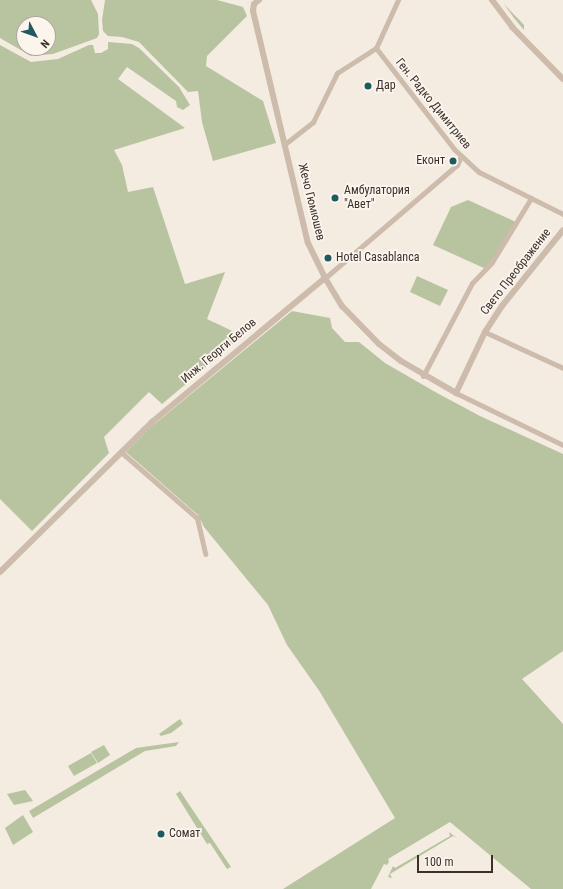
<!DOCTYPE html>
<html>
<head>
<meta charset="utf-8">
<style>
  body { margin:0 }
  #map { position:relative; width:563px; height:889px; overflow:hidden; background:#f4ebe1; font-family:"Roboto Condensed",sans-serif }
  div>[style] { position:absolute }
  [style*='--x'] { left:calc(var(--x)*1px); top:calc(var(--y)*1px); width:calc(var(--w)*1px); rotate:calc(var(--a)*1deg) }
  .green>* { inset:0; background:#b8c4a0 }
  .minor>* { height:5px; margin:-2.5px; padding:0 2.5px; transform-origin:2.5px; border-radius:2.5px; background:#cdbbac }
  .tertiary>* { height:6px; margin:-3px; padding:0 3px; transform-origin:3px; border-radius:3px; background:#cdbbac }
  .dots>* { width:11px; height:11px; translate:-50% -50%; box-sizing:border-box; border:2px solid #fbf5ee; border-radius:50% }
  span { translate:-50% -50%; white-space:nowrap; text-align:center; line-height:1.15; -webkit-text-stroke:3.5px #fbf5ee; paint-order:stroke }
  .poi-label { font-size:12px; color:#3b302b }
  .left { translate:0 -50%; text-align:left }
  .right { translate:-100% -50%; text-align:right }
  .street-label { font-size:12px; color:#3b302b }
  .north { position:absolute; left:16px; top:16px; width:40px; height:40px; box-sizing:border-box; background:#fbf5ee; border:1px solid #aea6a0; border-radius:50%; rotate:131deg; font-size:11px; font-weight:700; line-height:16px; text-align:center; color:#3b302b }
  .north::after { content:''; display:block; margin:auto; width:14px; height:18px; background:#1f5a5e; clip-path:polygon(50% 0,100% 100%,50% 72%,0 100%) }
  .scale { position:absolute; left:417px; top:855px; width:76px; height:18px; box-sizing:border-box; border:2px solid #3b302b; border-top:0; padding-left:5px; font-size:12px; line-height:14px; white-space:nowrap; color:#3b302b; -webkit-text-stroke:3px #fbf5ee; paint-order:stroke }
</style>
</head>
<body>
<div id="map">
  <div class="green">
    <div style="clip-path:polygon(evenodd,0 0,91px 0,98px 14px,99px 34px,97px 38px,53px 54px,31px 56px,0 38px,0 0,24px 24px,48px 24px,48px 48px,24px 48px,24px 24px)"></div>
    <div style="clip-path:polygon(105px 0,217px 0,243px 7px,247px 16px,207px 56px,206px 66px,263px 101px,276px 143px,213px 161px,202px 122px,198px 91px,188px 92px,139px 42px,122px 37px,108px 36px,103px 31px,102px 20px)"></div>
    <div style="clip-path:polygon(504px 4px,524px 25px,524px 30px,514px 18px)"></div>
    <div style="clip-path:polygon(108px 42px,132px 44px,139px 48px,179px 87px,190px 105px,183px 110px,177px 107px,176px 101px,127px 67px,118px 79px,185px 128px,114px 150px,122px 165px,128px 192px,153px 187px,185px 284px,225px 272px,207px 319px,243px 336px,162px 404px,149px 392px,104px 437px,109px 453px,32px 531px,0 499px,0 45px,31px 62px,58px 59px,89px 45px,93px 45px,95px 53px,101px 53px,108px 49px)"></div>
    <div style="clip-path:polygon(468px 200px,516px 222px,486px 269px,433px 245px,451px 207px)"></div>
    <div style="clip-path:polygon(417px 276px,448px 290px,440px 306px,410px 292px)"></div>
    <div style="clip-path:polygon(292px 311px,330px 318px,332px 328px,345px 342px,359px 342px,385px 363px,437px 393px,480px 416px,563px 454px,563px 651px,522px 679px,563px 724px,563px 889px,531px 889px,450px 822px,388px 859px,389px 862px,387px 865px,384px 864px,371px 889px,283px 889px,395px 818px,320px 692px,287px 645px,268px 605px,204px 527px,198px 515px,126px 452px,151px 427px)"></div>
    <div style="clip-path:polygon(180px 719px,183px 724px,171px 733px,161px 736px,159px 734px)"></div>
    <div style="clip-path:polygon(179px 742px,176px 746px,145px 751px,33px 818px,29px 811px,136px 748px)"></div>
    <div style="clip-path:polygon(104px 745px,110px 755px,98px 763px,91px 752px)"></div>
    <div style="clip-path:polygon(91px 753px,97px 763px,74px 776px,68px 766px)"></div>
    <div style="clip-path:polygon(25px 790px,33px 801px,14px 805px,7px 794px)"></div>
    <div style="clip-path:polygon(180px 791px,231px 867px,227px 869px,210px 843px,207px 844px,176px 794px)"></div>
    <div style="clip-path:polygon(23px 815px,33px 832px,13px 845px,5px 828px)"></div>
    <div style="clip-path:polygon(449px 832px,457px 838px,453px 836px,390px 874px,392px 878px,388px 877px,393px 866px,395px 868px,450px 836px)"></div>
  </div>
  <div class="minor">
    <div style="--x:376;--y:48;--w:128;--a:52.3"></div>
    <div style="--x:454;--y:149;--w:34;--a:43"></div>
    <div style="--x:479;--y:172;--w:94;--a:26.6"></div>
    <div style="--x:285;--y:144;--w:36;--a:-38"></div>
    <div style="--x:313;--y:122;--w:55;--a:-63.9"></div>
    <div style="--x:337;--y:73;--w:46;--a:-32.7"></div>
    <div style="--x:376;--y:48;--w:53;--a:-65.4"></div>
    <div style="--x:325;--y:278;--w:174;--a:-40.6"></div>
    <div style="--x:457;--y:165;--w:10;--a:-66"></div>
    <div style="--x:485;--y:332;--w:86;--a:24.8"></div>
    <div style="--x:423;--y:376;--w:105;--a:-62.2"></div>
    <div style="--x:472;--y:283;--w:29;--a:-46"></div>
    <div style="--x:492;--y:262;--w:75;--a:-58.6"></div>
    <div style="--x:456;--y:393;--w:119;--a:25.9"></div>
    <div style="--x:121;--y:452;--w:101;--a:41"></div>
    <div style="--x:197;--y:518;--w:37;--a:77"></div>
  </div>
  <div class="tertiary">
    <div style="--x:259;--y:0;--w:6;--a:141"></div>
    <div style="--x:254;--y:4;--w:7;--a:98"></div>
    <div style="--x:253;--y:11;--w:238;--a:76.7"></div>
    <div style="--x:308;--y:243;--w:39;--a:64"></div>
    <div style="--x:325;--y:278;--w:33;--a:59"></div>
    <div style="--x:342;--y:306;--w:53;--a:45.8"></div>
    <div style="--x:379;--y:344;--w:28;--a:38"></div>
    <div style="--x:401;--y:361;--w:64;--a:30.2"></div>
    <div style="--x:456;--y:393;--w:68;--a:-64.6"></div>
    <div style="--x:485;--y:332;--w:31;--a:-57"></div>
    <div style="--x:502;--y:306;--w:97;--a:-51.2"></div>
    <div style="--x:492;--y:0;--w:34;--a:53"></div>
    <div style="--x:512;--y:27;--w:73;--a:45.6"></div>
    <div style="--x:0;--y:572;--w:214;--a:-44.6"></div>
    <div style="--x:152;--y:422;--w:225;--a:-39.8"></div>
  </div>
  <div class="dots">
    <div style="left:368px;top:86px;background:#1f5a5e"></div>
    <div style="left:453px;top:161px;background:#1f5a5e"></div>
    <div style="left:335px;top:198px;background:#1f5a5e"></div>
    <div style="left:328px;top:258px;background:#1f5a5e"></div>
    <div style="left:161px;top:834px;background:#1f5a5e"></div>
  </div>
  <div class="poi-label">
    <span class="left" style="left:376px;top:86px">Дар</span>
    <span class="right" style="left:445px;top:161px">Еконт</span>
    <span class="left" style="left:344px;top:198px">Амбулатория<br>"Авет"</span>
    <span class="left" style="left:336px;top:258px">Hotel Casablanca</span>
    <span class="left" style="left:169px;top:834px">Сомат</span>
  </div>
  <div class="street-label">
    <span style="left:433px;top:104px;rotate:51deg">Ген. Радко Димитриев</span>
    <span style="left:311px;top:202px;rotate:76deg">Жечо Гюмюшев</span>
    <span style="left:516px;top:272px;rotate:-52deg">Свето Преображение</span>
    <span style="left:219px;top:351px;rotate:-40deg">Инж. Георги Белов</span>
  </div>
  <div class="north">N</div>
  <div class="scale">100 m</div>
</div>
</body>
</html>
